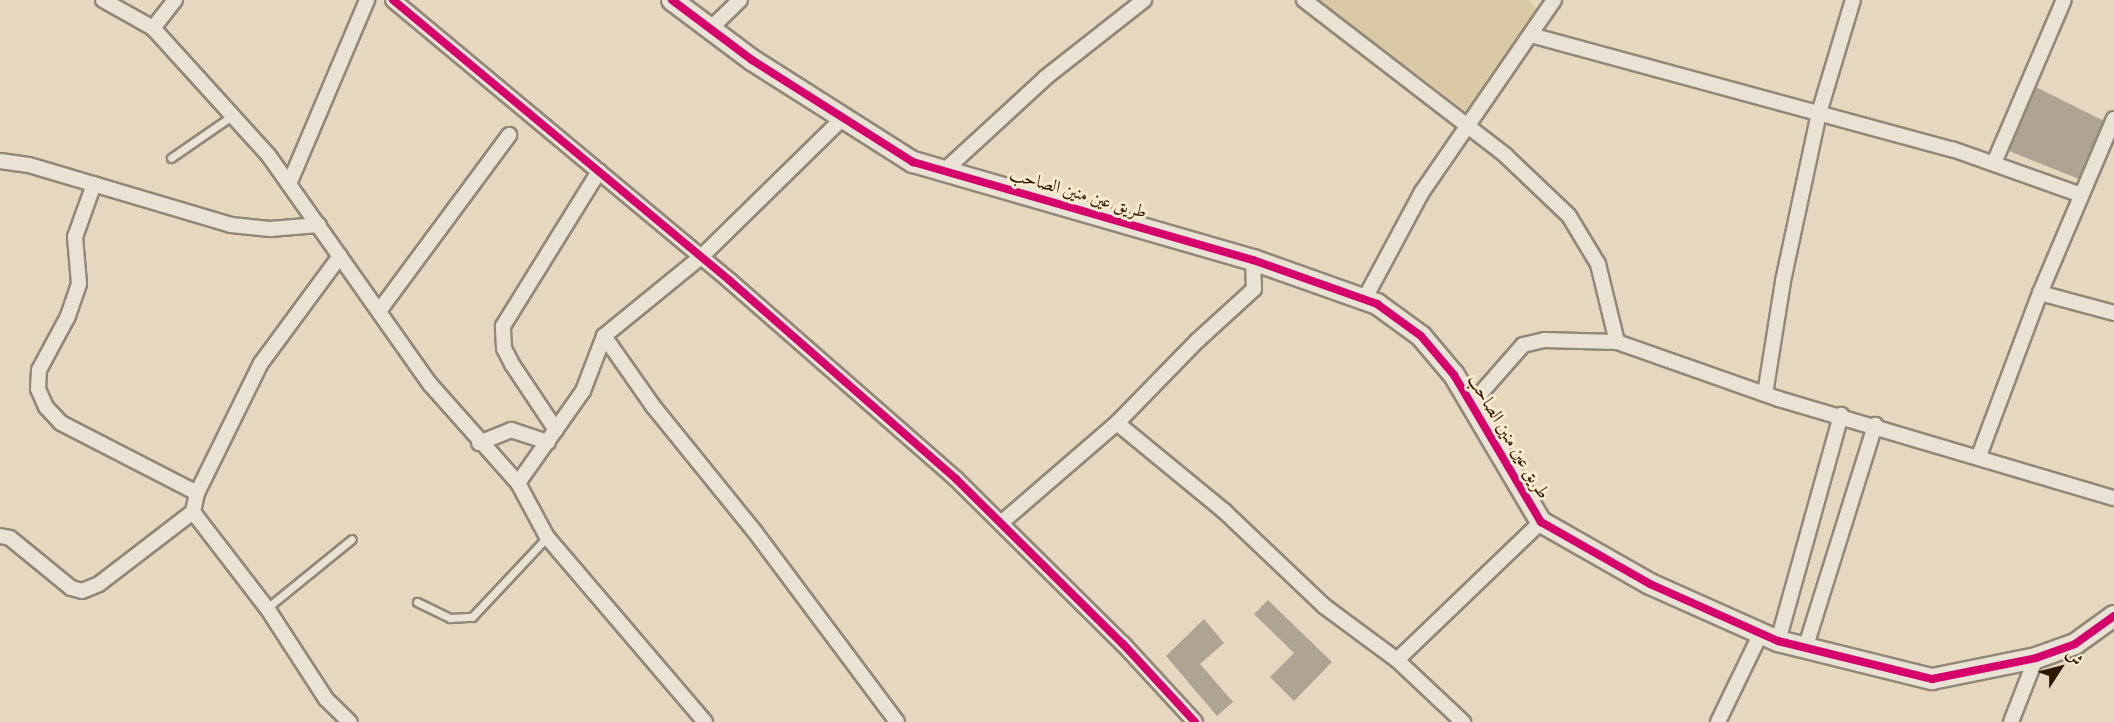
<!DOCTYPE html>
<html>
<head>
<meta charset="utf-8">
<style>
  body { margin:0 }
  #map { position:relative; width:2114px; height:722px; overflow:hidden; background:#e5d8bf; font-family:"Libre Bodoni",Amiri,serif }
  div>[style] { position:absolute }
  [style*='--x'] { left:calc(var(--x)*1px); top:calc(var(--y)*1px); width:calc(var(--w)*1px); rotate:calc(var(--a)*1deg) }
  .green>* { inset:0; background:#dbc9a6 }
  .building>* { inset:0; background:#afa493 }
  .roads { filter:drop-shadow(2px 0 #928878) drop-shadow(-2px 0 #928878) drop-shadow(0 2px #928878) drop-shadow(0 -2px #928878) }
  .service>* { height:7px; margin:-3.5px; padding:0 3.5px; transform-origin:3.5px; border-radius:3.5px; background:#e9e3d6 }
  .minor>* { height:14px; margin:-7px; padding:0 7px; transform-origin:7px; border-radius:7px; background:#e9e3d6 }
  .secondary>* { height:20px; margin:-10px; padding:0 10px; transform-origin:10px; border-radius:10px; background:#e9e3d6 }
  .cycleway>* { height:8px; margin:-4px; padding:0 4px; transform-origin:4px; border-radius:4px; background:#d6006c }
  span { translate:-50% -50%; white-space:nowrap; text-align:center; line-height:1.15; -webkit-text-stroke:6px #f8eacc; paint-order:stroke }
  .street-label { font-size:18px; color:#2f1700 }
  .north { position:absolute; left:2030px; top:638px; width:60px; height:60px; -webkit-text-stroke:4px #f8eacc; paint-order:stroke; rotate:54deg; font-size:16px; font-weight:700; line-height:24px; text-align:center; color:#2f1700 }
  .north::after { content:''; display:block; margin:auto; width:21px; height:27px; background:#2f1700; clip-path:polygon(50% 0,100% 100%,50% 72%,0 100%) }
</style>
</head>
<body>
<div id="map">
  <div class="green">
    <div style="clip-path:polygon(1318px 0,1529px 0,1536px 9px,1466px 111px)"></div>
  </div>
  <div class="building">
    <div style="clip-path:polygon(2036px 87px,2104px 121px,2079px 179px,2009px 151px)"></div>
    <div style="clip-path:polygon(1268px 600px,1332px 662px,1294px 701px,1270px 677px,1294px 653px,1254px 614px)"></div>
    <div style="clip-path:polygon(1204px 619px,1224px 643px,1200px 664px,1233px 702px,1217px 716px,1166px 656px)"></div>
  </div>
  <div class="roads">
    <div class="service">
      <div style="--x:171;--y:158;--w:75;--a:-34.7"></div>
      <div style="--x:417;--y:602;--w:37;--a:26"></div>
      <div style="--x:450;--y:618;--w:22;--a:-3"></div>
      <div style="--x:472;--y:617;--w:110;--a:-46.8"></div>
      <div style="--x:267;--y:608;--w:109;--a:-39.1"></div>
    </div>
    <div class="minor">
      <div style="--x:103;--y:0;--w:57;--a:29.2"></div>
      <div style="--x:175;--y:0;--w:36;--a:128"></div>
      <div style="--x:153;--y:28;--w:173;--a:47.8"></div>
      <div style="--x:269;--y:156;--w:279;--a:54.8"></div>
      <div style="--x:430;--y:384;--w:132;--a:48.4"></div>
      <div style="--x:393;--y:0;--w:439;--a:39.8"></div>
      <div style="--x:730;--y:281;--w:300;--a:41.2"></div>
      <div style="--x:956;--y:479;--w:235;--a:44.7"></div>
      <div style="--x:1123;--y:644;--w:106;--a:47.3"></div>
      <div style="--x:1304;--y:0;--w:254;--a:37.6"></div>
      <div style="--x:1505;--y:155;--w:88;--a:43.6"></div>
      <div style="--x:1569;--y:216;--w:56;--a:58.9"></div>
      <div style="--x:1598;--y:264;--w:80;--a:76.3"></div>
      <div style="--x:1617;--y:342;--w:172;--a:19.4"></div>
      <div style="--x:1779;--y:399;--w:349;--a:16.5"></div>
      <div style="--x:711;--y:28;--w:40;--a:-44"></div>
      <div style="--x:1531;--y:35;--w:436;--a:15.2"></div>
      <div style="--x:1952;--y:149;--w:137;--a:19.6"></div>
      <div style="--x:0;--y:161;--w:29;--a:8"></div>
      <div style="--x:29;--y:165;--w:211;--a:16.5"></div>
      <div style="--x:231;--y:225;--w:39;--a:6"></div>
      <div style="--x:270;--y:229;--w:49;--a:-4.7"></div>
      <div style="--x:1994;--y:163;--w:177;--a:-66.8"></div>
      <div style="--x:944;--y:171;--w:137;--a:-42.6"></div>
      <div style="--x:1045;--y:78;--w:126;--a:-38.2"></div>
      <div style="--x:94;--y:184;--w:56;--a:109.7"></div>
      <div style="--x:75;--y:237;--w:47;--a:85.1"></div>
      <div style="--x:79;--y:284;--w:36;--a:109"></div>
      <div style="--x:67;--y:318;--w:59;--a:118.3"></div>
      <div style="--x:39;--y:370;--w:19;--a:93"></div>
      <div style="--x:38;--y:389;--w:20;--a:66"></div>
      <div style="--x:46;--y:407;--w:22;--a:47"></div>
      <div style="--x:61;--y:423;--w:153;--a:27.2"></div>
      <div style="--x:289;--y:184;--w:200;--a:-67"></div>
      <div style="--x:340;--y:256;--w:133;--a:126.4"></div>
      <div style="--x:261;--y:363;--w:145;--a:116.2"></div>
      <div style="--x:197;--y:493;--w:19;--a:102"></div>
      <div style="--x:193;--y:512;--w:121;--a:52.4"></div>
      <div style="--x:267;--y:608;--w:108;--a:57"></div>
      <div style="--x:326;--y:699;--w:33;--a:44"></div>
      <div style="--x:2040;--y:293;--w:77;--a:15.1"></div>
      <div style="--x:1364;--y:300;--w:123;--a:-61.8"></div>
      <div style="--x:1422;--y:192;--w:233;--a:-55.5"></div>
      <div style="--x:379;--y:311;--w:219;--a:-53.5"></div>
      <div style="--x:604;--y:336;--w:125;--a:-39.2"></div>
      <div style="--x:701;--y:257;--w:199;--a:-44.4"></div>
      <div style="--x:1765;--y:394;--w:114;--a:-80.9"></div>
      <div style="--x:1783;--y:281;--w:172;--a:-77.9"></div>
      <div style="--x:1819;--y:113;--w:118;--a:-73.3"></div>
      <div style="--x:1473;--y:402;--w:76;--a:-48.7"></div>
      <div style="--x:1523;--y:345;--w:22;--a:-13"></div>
      <div style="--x:1544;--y:340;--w:73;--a:1.6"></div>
      <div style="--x:1117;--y:423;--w:139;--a:39.4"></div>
      <div style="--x:1224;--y:511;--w:138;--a:43.5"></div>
      <div style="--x:1324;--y:606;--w:91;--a:36.5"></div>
      <div style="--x:1397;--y:660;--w:91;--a:43.2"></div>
      <div style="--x:556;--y:430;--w:79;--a:-123.7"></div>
      <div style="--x:512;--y:364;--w:18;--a:-117"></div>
      <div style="--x:504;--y:348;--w:22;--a:-93"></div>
      <div style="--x:503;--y:326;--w:182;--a:-58.2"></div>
      <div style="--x:479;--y:443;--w:35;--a:-22"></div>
      <div style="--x:511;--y:430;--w:39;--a:18"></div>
      <div style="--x:1979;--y:456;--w:174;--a:-69.5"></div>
      <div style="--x:2040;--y:293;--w:189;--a:-67"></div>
      <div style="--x:1001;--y:523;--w:153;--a:-40.8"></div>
      <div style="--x:1117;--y:423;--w:115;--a:-45.7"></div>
      <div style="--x:1197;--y:341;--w:77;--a:-42.4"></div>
      <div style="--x:1254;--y:289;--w:29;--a:-92"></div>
      <div style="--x:0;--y:536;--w:10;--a:11"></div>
      <div style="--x:10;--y:538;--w:79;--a:39.3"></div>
      <div style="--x:71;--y:588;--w:11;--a:15"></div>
      <div style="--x:82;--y:591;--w:18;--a:-22"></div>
      <div style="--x:99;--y:584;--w:118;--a:-37.5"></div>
      <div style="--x:1778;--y:641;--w:235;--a:-74.4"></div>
      <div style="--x:1805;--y:649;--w:235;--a:-72.6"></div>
      <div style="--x:1397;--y:660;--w:199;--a:-43.8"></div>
      <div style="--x:705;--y:722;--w:243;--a:-130.5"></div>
      <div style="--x:547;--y:537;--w:61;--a:-118.2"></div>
      <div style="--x:518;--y:483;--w:113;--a:-54.8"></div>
      <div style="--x:583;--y:391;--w:59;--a:-69.1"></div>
      <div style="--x:604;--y:336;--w:85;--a:55"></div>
      <div style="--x:653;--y:406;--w:162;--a:51"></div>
      <div style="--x:755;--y:532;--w:237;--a:53.2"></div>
      <div style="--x:1718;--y:722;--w:99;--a:-64.2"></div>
      <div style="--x:2011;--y:722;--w:69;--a:-68.7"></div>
    </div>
    <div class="secondary">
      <div style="--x:672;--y:0;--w:100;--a:36.9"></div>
      <div style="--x:752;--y:60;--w:191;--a:32.4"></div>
      <div style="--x:913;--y:162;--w:354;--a:16.1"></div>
      <div style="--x:1253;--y:260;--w:132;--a:19.5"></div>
      <div style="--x:1377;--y:304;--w:54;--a:36"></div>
      <div style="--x:1421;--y:336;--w:51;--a:49.8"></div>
      <div style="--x:1454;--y:375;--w:171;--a:59.4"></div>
      <div style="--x:1541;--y:522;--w:125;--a:29.6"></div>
      <div style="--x:1650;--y:584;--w:140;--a:24"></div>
      <div style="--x:1778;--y:641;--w:159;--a:13.9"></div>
      <div style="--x:1932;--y:679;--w:106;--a:-11.4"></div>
      <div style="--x:2036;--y:658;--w:41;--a:-19.7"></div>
      <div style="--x:2075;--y:644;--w:48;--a:-35.7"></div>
    </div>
  </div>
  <div class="cycleway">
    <div style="--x:393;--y:0;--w:439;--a:39.8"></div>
    <div style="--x:730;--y:281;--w:300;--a:41.2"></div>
    <div style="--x:956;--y:479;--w:235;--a:44.7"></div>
    <div style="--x:1123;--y:644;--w:106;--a:47.3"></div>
    <div style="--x:672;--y:0;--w:100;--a:36.9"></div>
    <div style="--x:752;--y:60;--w:191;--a:32.4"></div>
    <div style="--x:913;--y:162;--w:354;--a:16.1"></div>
    <div style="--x:1253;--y:260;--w:132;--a:19.5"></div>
    <div style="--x:1377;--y:304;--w:54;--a:36"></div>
    <div style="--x:1421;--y:336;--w:51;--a:49.8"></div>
    <div style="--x:1454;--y:375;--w:171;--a:59.4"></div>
    <div style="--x:1541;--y:522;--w:125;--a:29.6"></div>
    <div style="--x:1650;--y:584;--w:140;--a:24"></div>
    <div style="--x:1778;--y:641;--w:159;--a:13.9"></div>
    <div style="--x:1932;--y:679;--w:106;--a:-11.4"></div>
    <div style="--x:2036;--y:658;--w:41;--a:-19.7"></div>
    <div style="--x:2075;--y:644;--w:48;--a:-35.7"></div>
  </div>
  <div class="street-label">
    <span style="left:1078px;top:194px;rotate:16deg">طريق عين منين الصاحب</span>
    <span style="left:1508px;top:437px;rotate:59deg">طريق عين منين الصاحب</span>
  </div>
  <div class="north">ش</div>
</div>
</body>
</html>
